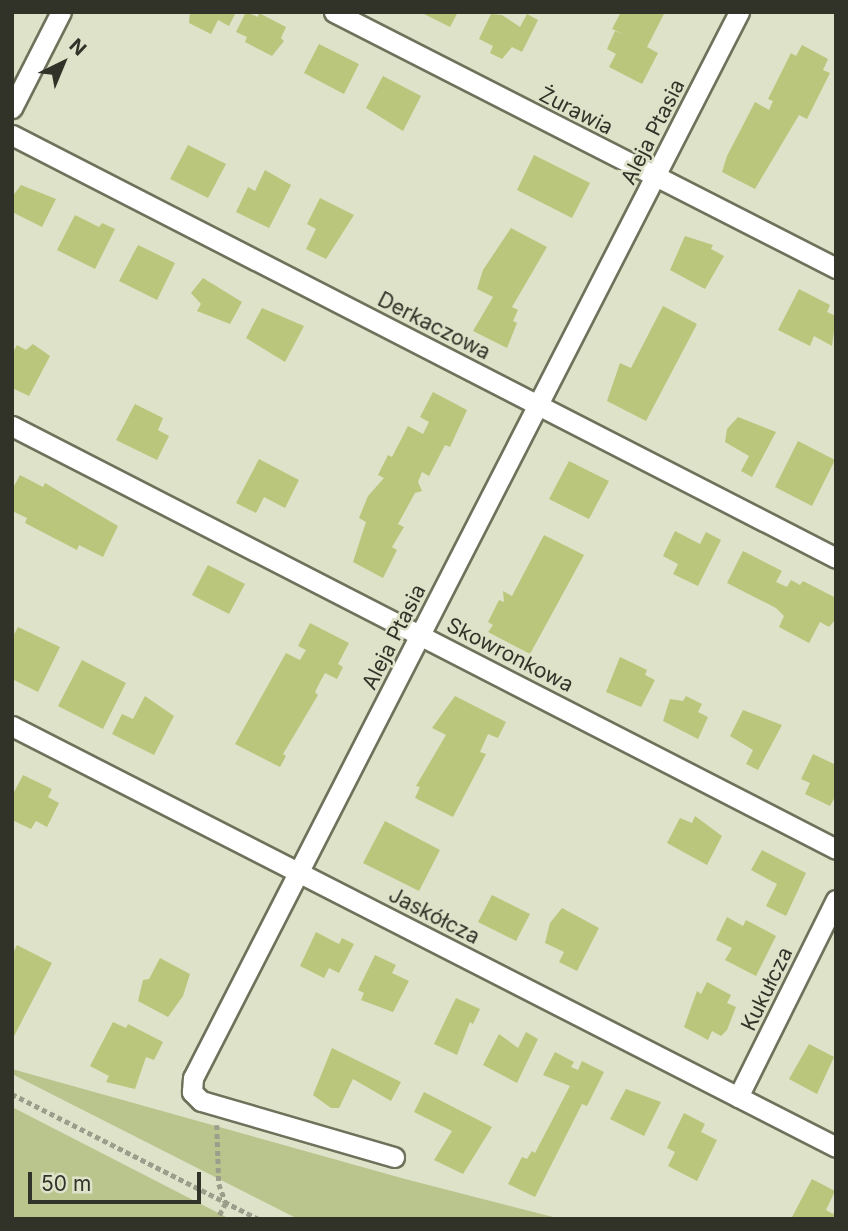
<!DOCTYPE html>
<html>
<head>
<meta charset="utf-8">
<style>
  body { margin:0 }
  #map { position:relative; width:848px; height:1231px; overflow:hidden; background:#dde2c8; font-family:Inter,sans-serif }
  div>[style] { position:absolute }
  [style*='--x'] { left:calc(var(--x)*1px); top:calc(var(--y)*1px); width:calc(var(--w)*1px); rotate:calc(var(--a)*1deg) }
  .green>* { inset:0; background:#bac48d }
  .building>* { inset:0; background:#bac67b }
  .path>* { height:4.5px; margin-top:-2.25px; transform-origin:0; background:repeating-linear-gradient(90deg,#9a9e8a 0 5px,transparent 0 8.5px) }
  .roads { filter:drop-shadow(2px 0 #6e725b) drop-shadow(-2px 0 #6e725b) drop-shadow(0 2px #6e725b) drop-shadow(0 -2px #6e725b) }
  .street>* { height:19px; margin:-9.5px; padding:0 9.5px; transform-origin:9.5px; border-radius:9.5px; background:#fff }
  span { translate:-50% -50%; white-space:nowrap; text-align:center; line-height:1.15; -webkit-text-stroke:5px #dde2c8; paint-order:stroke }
  .street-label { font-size:21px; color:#313329 }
  .frame { position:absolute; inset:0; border:14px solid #313329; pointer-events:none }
  .north { position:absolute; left:28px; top:28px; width:70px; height:70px; -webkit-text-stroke:5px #dde2c8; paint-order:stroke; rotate:43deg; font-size:19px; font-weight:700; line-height:28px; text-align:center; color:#313329 }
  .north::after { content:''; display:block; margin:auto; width:24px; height:32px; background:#313329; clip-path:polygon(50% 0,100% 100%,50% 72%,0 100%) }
  .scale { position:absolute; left:28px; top:1172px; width:173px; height:32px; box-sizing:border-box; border:4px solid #313329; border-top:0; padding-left:9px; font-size:21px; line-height:24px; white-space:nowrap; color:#313329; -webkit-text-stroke:5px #dde2c8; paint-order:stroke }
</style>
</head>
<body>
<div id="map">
  <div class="green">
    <div style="clip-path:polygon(12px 1069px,405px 1179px,561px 1219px,298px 1219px,12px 1074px)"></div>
    <div style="clip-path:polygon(12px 1107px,230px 1219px,12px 1219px)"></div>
  </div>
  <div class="building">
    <div style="clip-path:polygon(190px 12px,236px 12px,229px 26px,218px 20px,211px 34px,189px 23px)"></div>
    <div style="clip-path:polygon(246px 12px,258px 17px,259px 13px,286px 27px,281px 38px,284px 41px,272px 56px,245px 42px,247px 37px,236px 32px)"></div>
    <div style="clip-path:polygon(420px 12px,458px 12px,450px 27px)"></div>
    <div style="clip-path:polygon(621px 12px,665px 12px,647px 47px,658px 53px,642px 84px,609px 67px,616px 54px,607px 49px,615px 31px,625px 35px,612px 29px)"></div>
    <div style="clip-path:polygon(491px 14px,502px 15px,520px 27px,527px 14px,538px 20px,522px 52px,512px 47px,502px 59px,490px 53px,493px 46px,479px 39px)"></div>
    <div style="clip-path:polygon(319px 44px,359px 64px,344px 94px,304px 73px)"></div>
    <div style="clip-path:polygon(802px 45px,828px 59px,823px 70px,830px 73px,807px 119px,799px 115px,755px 189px,722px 172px,727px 156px,755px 102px,769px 110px,773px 101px,768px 99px,791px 53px,796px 56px)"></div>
    <div style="clip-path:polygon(383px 76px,421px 96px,403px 131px,366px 108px)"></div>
    <div style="clip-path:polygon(188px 145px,226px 164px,208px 198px,170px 179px)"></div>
    <div style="clip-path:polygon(534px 155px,590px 183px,572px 218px,517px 190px)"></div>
    <div style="clip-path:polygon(265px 170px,291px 185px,269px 228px,236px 212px,248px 187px,255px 191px)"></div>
    <div style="clip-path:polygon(21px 185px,56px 199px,42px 227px,12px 212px,12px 197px)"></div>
    <div style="clip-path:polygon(320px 198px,354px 215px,326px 259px,306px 249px,316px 229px,307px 224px)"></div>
    <div style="clip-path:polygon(75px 215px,99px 227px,102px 223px,115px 229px,95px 269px,57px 250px)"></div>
    <div style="clip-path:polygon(511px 228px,547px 247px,512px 307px,518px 310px,513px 321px,517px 323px,507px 348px,473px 331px,493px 297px,477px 289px,483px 270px)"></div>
    <div style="clip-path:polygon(685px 236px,713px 245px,711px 249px,724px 256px,705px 289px,670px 270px)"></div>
    <div style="clip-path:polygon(138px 245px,175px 263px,157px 300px,119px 281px)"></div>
    <div style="clip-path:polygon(203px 278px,242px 302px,230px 324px,197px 311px,201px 304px,191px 293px)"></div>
    <div style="clip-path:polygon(799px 289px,830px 305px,827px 312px,836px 316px,832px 346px,814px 336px,810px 346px,778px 330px)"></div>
    <div style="clip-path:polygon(663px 306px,697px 324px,646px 421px,607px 401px,620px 363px,631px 368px)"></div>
    <div style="clip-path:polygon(262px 308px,304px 326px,285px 362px,246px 338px)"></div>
    <div style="clip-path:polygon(33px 344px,50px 356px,29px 396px,12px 388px,12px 354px,17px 345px,26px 350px)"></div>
    <div style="clip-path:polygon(433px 392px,467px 410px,450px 447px,445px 445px,429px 476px,422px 472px,418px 482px,422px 491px,415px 493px,398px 524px,404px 527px,392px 547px,397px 550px,383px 578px,353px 562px,366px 522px,359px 518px,368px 496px,384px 478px,378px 475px,388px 455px,392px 457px,408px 426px,423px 434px,429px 422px,420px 417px)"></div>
    <div style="clip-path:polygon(135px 404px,163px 418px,158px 430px,169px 436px,157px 460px,116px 440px)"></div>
    <div style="clip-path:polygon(738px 417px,776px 432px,752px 477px,741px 471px,749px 456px,725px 442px,727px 429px)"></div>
    <div style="clip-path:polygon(798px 441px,835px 460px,812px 506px,775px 487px)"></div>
    <div style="clip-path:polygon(259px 459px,299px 480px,285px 508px,264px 497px,256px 513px,236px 503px)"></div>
    <div style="clip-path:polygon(569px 461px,609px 481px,589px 519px,549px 499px)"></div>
    <div style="clip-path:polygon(20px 475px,43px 487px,45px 483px,118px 526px,103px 557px,79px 545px,77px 550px,25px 523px,27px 518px,12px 511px,12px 490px)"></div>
    <div style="clip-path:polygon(675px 531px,700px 544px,706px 532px,721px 540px,698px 586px,673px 574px,678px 564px,663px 556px)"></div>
    <div style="clip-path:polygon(544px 535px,584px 555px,530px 654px,488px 632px,493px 625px,488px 622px,499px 600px,504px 602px,503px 591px,512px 596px)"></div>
    <div style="clip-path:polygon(743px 551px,782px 571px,776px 582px,787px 587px,791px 580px,800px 585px,803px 581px,836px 598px,836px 619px,829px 627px,820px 622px,809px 643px,779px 627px,784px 616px,776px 608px,727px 583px)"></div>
    <div style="clip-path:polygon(208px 565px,245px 584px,229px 614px,192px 595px)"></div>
    <div style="clip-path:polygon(310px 623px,349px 643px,338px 664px,343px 667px,337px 679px,325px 673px,320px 682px,315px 692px,318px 695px,283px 754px,286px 756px,280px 767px,235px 744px,286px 653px,300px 660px,306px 650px,298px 646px)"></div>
    <div style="clip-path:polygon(18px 627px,60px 647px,38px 692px,12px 679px,12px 638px)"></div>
    <div style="clip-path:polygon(620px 657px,647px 670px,645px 675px,655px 680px,641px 707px,606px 692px)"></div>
    <div style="clip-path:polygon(82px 660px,126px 683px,103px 729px,58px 706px)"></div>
    <div style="clip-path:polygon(145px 696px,174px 716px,154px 755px,112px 734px,122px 714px,133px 719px)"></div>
    <div style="clip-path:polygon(455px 696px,506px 722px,498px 738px,488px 734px,480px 752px,486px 754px,453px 817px,415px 798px,420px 787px,416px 786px,446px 735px,432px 728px)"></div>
    <div style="clip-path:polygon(686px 696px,702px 704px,698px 712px,708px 717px,698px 739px,663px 721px,670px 699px,683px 701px)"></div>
    <div style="clip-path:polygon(743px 710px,782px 725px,758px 770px,746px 764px,753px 750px,730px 736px)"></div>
    <div style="clip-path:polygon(813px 754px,836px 765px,836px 795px,830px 806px,805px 794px,810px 783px,801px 779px)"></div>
    <div style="clip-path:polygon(23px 775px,52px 789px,48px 797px,59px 803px,47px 827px,36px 821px,31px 829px,12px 820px,12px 796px)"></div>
    <div style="clip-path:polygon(695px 816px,722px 836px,707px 865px,667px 843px,680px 818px,692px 823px)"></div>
    <div style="clip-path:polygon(385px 821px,440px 850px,419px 891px,363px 863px)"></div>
    <div style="clip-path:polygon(762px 850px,806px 873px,786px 916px,766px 906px,777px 884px,751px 870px)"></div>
    <div style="clip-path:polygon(492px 895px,530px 914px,516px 941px,478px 922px)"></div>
    <div style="clip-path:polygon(562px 908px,599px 928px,577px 971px,559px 962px,564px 952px,545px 943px,550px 923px)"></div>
    <div style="clip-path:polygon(727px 917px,743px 926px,746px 920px,776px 936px,756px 976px,725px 960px,732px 948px,716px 940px)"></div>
    <div style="clip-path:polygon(316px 932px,339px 944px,342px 938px,354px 944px,339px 973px,329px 968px,324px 978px,300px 966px)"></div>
    <div style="clip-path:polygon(17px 945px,52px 963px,12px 1040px,12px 955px)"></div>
    <div style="clip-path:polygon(375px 955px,396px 965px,392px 973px,409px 981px,393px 1012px,361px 1000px,364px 993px,358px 990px)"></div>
    <div style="clip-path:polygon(160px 958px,190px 974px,183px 996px,168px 1017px,138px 1001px,143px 980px,149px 979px)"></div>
    <div style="clip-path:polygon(707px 982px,731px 995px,727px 1003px,736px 1007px,727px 1030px,721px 1036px,712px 1031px,708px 1040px,684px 1027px,697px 991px,701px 994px)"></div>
    <div style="clip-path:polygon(456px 998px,480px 1009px,473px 1024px,470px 1022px,457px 1055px,434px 1044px)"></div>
    <div style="clip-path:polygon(113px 1022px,126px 1028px,128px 1024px,163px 1042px,154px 1060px,146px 1057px,135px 1089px,106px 1082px,109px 1076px,90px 1066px)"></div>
    <div style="clip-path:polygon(526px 1032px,538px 1039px,517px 1083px,483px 1065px,499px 1034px,518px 1048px)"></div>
    <div style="clip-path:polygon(809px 1044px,834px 1057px,817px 1094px,789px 1079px)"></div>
    <div style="clip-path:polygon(332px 1048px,401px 1082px,391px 1101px,353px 1079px,339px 1108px,331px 1108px,313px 1095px)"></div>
    <div style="clip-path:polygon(555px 1052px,574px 1062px,571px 1067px,578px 1070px,582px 1061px,604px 1072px,587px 1106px,582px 1104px,535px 1197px,508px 1184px,522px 1157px,527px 1159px,532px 1151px,535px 1153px,570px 1086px,543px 1075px)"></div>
    <div style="clip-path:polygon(626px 1089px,661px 1102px,644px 1136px,610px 1119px)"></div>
    <div style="clip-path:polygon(424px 1092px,492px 1127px,463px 1174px,434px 1160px,452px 1131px,414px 1112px)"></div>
    <div style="clip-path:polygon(684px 1113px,705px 1124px,701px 1132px,717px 1140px,697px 1181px,668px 1166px,675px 1152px,667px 1148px)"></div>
    <div style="clip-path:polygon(812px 1179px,835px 1191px,826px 1210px,833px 1214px,836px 1208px,836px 1219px,791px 1219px)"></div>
  </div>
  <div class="path">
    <div style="--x:12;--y:1094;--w:276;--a:26.9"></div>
    <div style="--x:217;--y:1125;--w:59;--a:88.1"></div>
    <div style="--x:219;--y:1184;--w:20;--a:70"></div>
    <div style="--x:226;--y:1203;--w:18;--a:117"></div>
  </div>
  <div class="roads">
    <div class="street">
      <div style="--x:334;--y:12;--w:564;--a:27.02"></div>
      <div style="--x:12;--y:108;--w:108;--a:-63"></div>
      <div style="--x:12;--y:135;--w:926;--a:27.17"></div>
      <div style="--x:12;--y:426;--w:926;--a:27.17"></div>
      <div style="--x:12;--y:726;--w:925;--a:27.06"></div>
      <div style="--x:738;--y:1097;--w:220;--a:-63.6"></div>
      <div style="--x:394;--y:1157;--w:201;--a:-163.8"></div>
      <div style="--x:201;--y:1101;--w:13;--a:-135"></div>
      <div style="--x:192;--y:1092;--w:14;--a:-86"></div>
      <div style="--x:193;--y:1078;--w:1198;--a:-62.88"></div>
    </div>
  </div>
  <div class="street-label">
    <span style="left:576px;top:111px;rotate:27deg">Żurawia</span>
    <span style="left:653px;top:132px;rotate:-63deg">Aleja Ptasia</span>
    <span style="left:434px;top:326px;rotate:27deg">Derkaczowa</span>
    <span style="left:394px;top:637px;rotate:-63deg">Aleja Ptasia</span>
    <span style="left:510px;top:655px;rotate:27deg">Skowronkowa</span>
    <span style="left:434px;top:916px;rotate:27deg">Jaskółcza</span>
    <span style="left:767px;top:989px;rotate:-64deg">Kukułcza</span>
  </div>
  <div class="frame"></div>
  <div class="north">N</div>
  <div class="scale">50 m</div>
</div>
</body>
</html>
